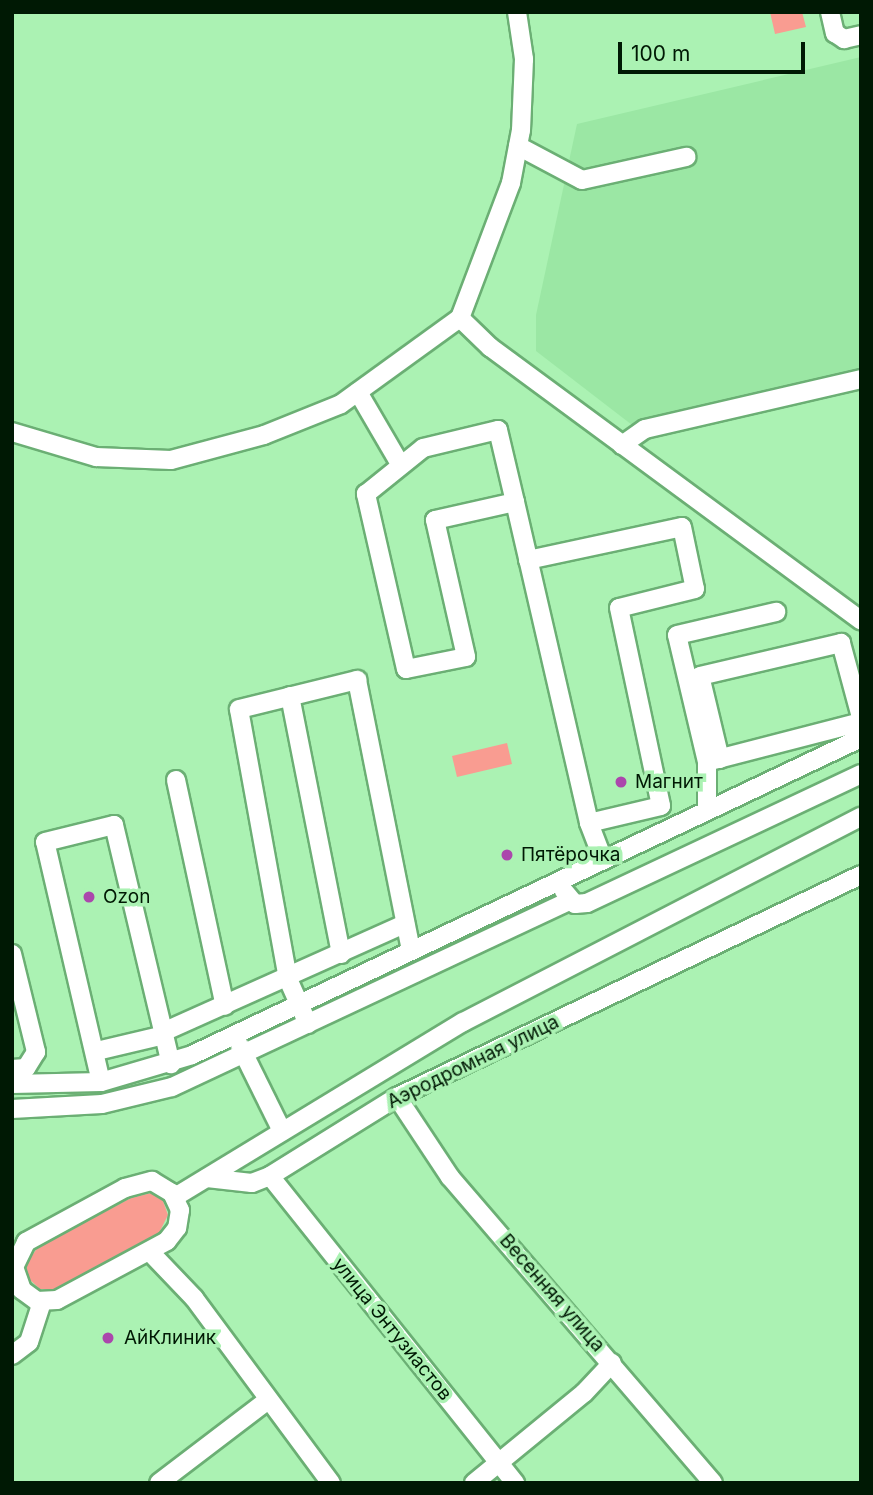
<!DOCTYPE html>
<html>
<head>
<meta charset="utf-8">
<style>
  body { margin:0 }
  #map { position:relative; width:873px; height:1495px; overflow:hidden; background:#abf2b3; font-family:Inter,sans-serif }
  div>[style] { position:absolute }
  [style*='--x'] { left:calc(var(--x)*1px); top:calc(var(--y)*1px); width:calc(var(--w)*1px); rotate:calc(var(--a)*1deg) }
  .built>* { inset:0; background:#9be7a4 }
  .green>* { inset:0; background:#f99c91 }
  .roads { filter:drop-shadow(2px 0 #6baf74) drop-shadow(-2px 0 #6baf74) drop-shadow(0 2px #6baf74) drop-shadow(0 -2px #6baf74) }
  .minor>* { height:18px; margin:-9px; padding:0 9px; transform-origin:9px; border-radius:9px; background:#fff }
  .dots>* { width:19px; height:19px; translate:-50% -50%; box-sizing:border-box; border:4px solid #abf2b3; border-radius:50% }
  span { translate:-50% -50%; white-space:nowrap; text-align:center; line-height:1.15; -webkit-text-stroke:7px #abf2b3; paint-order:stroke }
  .poi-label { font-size:19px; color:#001904 }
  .left { translate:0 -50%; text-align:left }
  .street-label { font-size:19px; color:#001904 }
  .frame { position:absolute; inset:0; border:14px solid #001904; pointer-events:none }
  .scale { position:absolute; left:618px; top:42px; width:187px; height:32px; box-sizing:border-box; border:4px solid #001904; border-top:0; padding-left:9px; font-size:21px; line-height:24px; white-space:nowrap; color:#001904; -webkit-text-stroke:5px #abf2b3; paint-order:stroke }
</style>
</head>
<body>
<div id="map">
  <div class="built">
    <div style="clip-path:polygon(861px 57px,861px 371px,636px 428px,536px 351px,536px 315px,577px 124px)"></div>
  </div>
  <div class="green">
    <div style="clip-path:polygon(770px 12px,802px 12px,806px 27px,775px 34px)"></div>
    <div style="clip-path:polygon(507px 743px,512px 764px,457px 777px,452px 756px)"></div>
    <div style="clip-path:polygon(151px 1193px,163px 1201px,168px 1215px,158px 1235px,54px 1289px,40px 1289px,29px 1279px,26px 1264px,38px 1247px,131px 1198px)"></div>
  </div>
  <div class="roads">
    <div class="minor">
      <div style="--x:517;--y:12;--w:48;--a:81.5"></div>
      <div style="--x:524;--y:59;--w:71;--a:92.4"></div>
      <div style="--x:521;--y:130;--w:54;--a:100.7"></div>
      <div style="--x:511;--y:183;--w:144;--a:110.7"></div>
      <div style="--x:460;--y:318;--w:42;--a:44"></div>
      <div style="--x:490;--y:347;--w:461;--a:36.4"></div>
      <div style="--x:830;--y:12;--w:22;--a:77"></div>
      <div style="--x:835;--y:33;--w:11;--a:34"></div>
      <div style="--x:844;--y:39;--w:17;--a:-13"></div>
      <div style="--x:518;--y:146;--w:72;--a:28"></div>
      <div style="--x:582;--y:180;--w:107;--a:-12.5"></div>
      <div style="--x:358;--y:392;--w:83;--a:59.7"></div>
      <div style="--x:498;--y:430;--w:74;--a:76.7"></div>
      <div style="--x:515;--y:502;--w:82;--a:167.3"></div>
      <div style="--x:435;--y:520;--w:140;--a:77.2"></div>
      <div style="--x:466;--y:657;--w:61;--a:168.7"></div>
      <div style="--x:406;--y:669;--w:180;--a:-102.9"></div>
      <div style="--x:366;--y:494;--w:73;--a:-38.9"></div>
      <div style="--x:423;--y:448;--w:77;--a:-13.5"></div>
      <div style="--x:12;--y:432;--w:88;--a:16.6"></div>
      <div style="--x:96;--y:457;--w:75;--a:2.3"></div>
      <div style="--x:171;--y:460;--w:96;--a:-15"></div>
      <div style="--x:264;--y:435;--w:83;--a:-21.9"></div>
      <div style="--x:341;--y:404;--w:147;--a:-35.9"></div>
      <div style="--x:622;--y:445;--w:28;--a:-35"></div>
      <div style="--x:645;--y:429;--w:222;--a:-13"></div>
      <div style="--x:515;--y:502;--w:329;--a:77"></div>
      <div style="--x:589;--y:823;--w:40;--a:69"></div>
      <div style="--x:528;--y:560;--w:157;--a:-12.1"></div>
      <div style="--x:682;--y:527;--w:63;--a:78.2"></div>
      <div style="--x:695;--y:589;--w:78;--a:166"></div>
      <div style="--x:619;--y:608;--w:202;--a:78"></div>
      <div style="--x:661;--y:806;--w:74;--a:166.7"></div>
      <div style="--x:290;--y:696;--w:263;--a:78.8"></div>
      <div style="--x:720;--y:759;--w:85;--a:-103.5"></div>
      <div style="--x:700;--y:676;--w:145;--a:-13.2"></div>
      <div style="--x:841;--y:643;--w:77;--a:74.9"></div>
      <div style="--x:710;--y:761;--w:156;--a:-14.5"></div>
      <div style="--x:176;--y:780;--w:231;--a:77.8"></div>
      <div style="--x:707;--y:811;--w:49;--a:-90"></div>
      <div style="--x:707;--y:762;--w:130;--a:-103.3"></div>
      <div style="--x:677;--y:635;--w:102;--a:-13.1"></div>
      <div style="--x:564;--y:891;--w:17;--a:50"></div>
      <div style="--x:575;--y:904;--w:12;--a:-5"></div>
      <div style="--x:587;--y:903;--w:303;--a:-25.2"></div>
      <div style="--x:12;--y:954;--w:101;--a:76.2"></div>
      <div style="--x:36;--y:1052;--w:19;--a:122"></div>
      <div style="--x:26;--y:1068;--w:14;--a:176"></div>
      <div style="--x:308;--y:1024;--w:49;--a:-114"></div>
      <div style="--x:288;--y:979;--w:274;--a:-100.3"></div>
      <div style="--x:239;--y:709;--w:122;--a:-13.8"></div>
      <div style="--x:357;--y:680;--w:276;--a:78.7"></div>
      <div style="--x:163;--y:1032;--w:265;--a:-24.1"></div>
      <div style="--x:240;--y:1046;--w:95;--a:63.7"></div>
      <div style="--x:97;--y:1051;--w:69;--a:-13.4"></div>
      <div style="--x:101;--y:1082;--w:246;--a:-103.1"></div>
      <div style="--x:45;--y:842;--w:71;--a:-13.8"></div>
      <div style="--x:114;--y:825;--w:246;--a:76.6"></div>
      <div style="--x:12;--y:1084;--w:89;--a:-1.3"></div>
      <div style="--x:101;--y:1082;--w:95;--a:-16.5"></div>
      <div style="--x:192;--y:1055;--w:740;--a:-25.35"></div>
      <div style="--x:397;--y:1097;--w:96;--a:56.5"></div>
      <div style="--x:450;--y:1177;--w:403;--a:49.3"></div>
      <div style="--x:12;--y:1109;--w:90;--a:-3.2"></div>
      <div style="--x:102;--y:1104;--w:72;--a:-13.7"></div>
      <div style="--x:172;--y:1087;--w:438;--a:-25.1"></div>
      <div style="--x:270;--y:1176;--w:393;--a:51.4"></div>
      <div style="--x:207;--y:1178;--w:45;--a:6.3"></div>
      <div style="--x:252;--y:1183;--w:19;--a:-21"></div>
      <div style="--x:270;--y:1176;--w:150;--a:-31.9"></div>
      <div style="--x:397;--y:1097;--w:514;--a:-25.57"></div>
      <div style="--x:152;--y:1181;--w:23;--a:31"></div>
      <div style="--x:172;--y:1193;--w:19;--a:65"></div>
      <div style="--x:180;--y:1210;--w:18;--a:99"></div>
      <div style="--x:177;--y:1228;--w:16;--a:128"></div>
      <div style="--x:167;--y:1241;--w:125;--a:151.8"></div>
      <div style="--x:57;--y:1300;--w:20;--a:177"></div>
      <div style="--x:37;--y:1301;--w:19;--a:-144"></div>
      <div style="--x:22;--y:1290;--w:24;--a:-109"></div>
      <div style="--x:14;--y:1267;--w:28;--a:-64"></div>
      <div style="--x:26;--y:1242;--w:113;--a:-28.6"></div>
      <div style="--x:125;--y:1188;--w:28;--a:-15"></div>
      <div style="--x:175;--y:1197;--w:337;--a:-31.3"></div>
      <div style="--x:463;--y:1022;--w:448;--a:-27.3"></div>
      <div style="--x:150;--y:1252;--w:64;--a:46.3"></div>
      <div style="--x:194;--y:1298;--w:230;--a:53.5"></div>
      <div style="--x:12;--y:1355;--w:21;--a:-37"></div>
      <div style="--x:29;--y:1342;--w:42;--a:-72"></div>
      <div style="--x:159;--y:1483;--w:137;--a:-37.3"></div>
      <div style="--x:474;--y:1483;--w:142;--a:-39.3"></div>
      <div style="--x:584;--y:1393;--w:41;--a:-47"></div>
    </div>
  </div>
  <div class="dots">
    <div style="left:621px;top:782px;background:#ab47ac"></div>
    <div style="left:507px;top:855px;background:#ab47ac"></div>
    <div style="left:89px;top:897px;background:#ab47ac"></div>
    <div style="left:108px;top:1338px;background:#ab47ac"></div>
  </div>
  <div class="poi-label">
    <span class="left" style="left:635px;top:782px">Магнит</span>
    <span class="left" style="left:521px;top:855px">Пятёрочка</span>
    <span class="left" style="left:103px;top:897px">Ozon</span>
    <span class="left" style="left:124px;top:1338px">АйКлиник</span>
  </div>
  <div class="street-label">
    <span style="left:473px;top:1062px;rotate:-26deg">Аэродромная улица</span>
    <span style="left:552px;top:1293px;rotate:49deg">Весенняя улица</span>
    <span style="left:392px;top:1329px;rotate:51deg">улица Энтузиастов</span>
  </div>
  <div class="frame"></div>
  <div class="scale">100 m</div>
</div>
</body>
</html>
